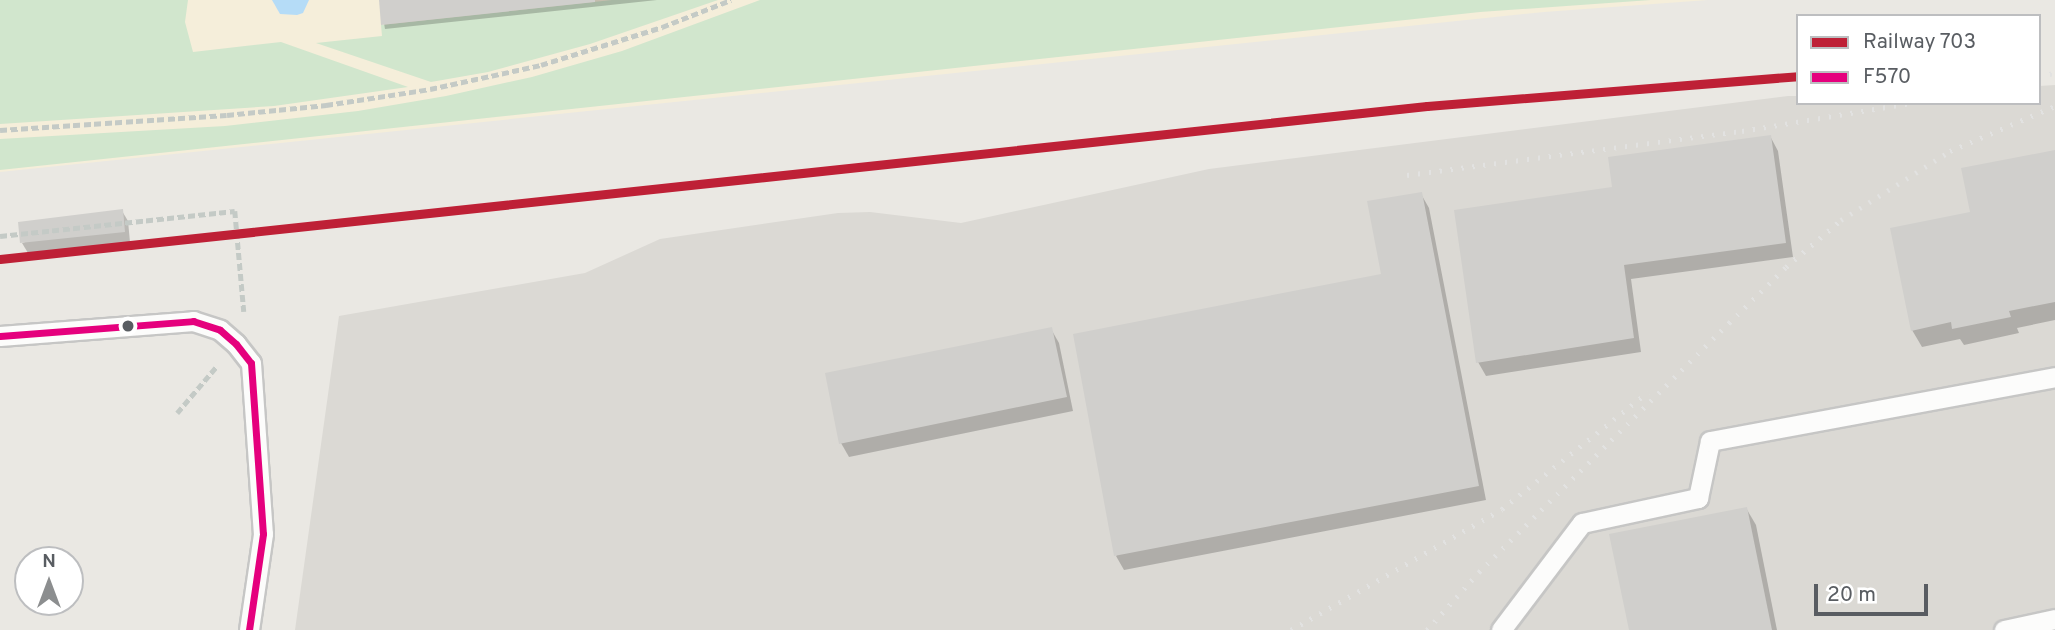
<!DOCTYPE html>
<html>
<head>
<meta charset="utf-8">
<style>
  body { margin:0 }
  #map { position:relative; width:2055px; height:630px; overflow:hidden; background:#eae8e3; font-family:Overpass,sans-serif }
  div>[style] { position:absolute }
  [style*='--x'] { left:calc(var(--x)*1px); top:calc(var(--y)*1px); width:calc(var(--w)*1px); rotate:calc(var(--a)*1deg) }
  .commercial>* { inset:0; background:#f5eeda }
  .industrial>* { inset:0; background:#dbd9d4 }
  .green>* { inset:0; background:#d1e6cd }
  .water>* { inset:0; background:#b5dcf7 }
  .shadow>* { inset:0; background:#0003 }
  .building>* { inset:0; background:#d0cfcc }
  .path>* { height:4.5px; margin-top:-2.25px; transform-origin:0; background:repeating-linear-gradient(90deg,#c4cac6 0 7px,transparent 0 10.5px) }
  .roads { filter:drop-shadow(2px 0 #c6c6c5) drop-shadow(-2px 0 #c6c6c5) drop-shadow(0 2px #c6c6c5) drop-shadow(0 -2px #c6c6c5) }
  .lane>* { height:19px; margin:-9.5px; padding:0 9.5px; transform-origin:9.5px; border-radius:9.5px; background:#fcfcfb }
  .rail>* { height:5px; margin-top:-2.5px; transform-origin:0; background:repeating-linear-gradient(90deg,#e2e2e1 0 2px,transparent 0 11px) }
  .bus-1>* { height:7px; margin:-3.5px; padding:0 3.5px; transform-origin:3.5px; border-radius:3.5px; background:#e5007d }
  .rail-1>* { height:9px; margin:-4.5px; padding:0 4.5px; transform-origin:4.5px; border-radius:4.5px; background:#be2036 }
  .dots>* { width:19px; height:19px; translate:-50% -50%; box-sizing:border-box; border:4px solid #fff; border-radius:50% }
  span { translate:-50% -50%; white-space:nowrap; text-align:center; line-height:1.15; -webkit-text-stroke:7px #fff; paint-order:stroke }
  .legend { position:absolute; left:1796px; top:14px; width:245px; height:91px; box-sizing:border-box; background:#fff; border:2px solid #bdbec0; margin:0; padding:9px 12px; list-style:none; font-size:21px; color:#595d62 }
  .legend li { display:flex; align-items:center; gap:14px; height:35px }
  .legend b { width:35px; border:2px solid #bdbec0 }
  .north { position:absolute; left:14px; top:546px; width:70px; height:70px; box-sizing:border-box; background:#fff; border:2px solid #bdbec0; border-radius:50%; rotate:0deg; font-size:19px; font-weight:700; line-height:28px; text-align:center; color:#595d62 }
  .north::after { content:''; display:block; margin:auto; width:24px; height:32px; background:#8c8e8f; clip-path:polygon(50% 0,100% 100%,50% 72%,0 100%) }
  .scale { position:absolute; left:1814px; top:584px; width:114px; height:32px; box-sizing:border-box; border:4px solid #595d62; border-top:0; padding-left:9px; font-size:21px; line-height:24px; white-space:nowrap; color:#595d62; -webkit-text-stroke:5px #fff; paint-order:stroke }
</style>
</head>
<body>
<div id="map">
  <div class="commercial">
    <div style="clip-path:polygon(0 0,1708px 0,1544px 12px,0 172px)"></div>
  </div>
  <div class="industrial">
    <div style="clip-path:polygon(2055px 85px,2055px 630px,295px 630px,339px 316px,585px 273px,660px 239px,838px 213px,870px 212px,961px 223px,1209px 169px,1788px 96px,1798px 96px,1798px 103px,2039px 103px,2039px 86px)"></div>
  </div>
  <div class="green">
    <div style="clip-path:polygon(0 0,188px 0,185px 22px,193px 52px,281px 42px,408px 87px,274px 106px,0 124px)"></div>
    <div style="clip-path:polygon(612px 0,718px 0,590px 44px,488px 72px,431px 82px,316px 43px,382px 36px,381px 25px)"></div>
    <div style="clip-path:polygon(760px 0,1651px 0,1480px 12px,0 170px,0 139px,225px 126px,358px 111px,446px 96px,532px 77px,622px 51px)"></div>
  </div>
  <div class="water">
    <div style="clip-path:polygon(272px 0,309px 0,303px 13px,297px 15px,280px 14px)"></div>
  </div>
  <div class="shadow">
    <div style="clip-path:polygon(380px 0,657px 0,385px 29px)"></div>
    <div style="clip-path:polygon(1770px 136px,1778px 151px,1793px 257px,1631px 279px,1641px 352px,1486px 376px,1478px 362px,1614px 188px)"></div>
    <div style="clip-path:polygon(2055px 151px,2055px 320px,2017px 328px,2019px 333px,1964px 345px,1960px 339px,1922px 347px,1912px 330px,1973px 213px)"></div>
    <div style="clip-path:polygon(1421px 194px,1429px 208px,1486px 500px,1124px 570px,1116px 556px,1383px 275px)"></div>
    <div style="clip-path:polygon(122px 211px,128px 221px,130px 242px,28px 253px,22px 243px)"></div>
    <div style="clip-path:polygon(1051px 329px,1059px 343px,1073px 411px,849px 457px,841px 443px)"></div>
    <div style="clip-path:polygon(1746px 508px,1756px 525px,1777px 630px,1630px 630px)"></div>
  </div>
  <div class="building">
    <div style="clip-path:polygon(379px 0,595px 0,595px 2px,381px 25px)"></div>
    <div style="clip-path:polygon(1771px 135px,1786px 243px,1624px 265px,1634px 338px,1476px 363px,1454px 210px,1612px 187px,1608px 157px)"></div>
    <div style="clip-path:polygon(2055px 150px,2055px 302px,2009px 311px,2011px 317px,1952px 329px,1951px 322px,1911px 331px,1890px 228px,1970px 212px,1961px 168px)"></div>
    <div style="clip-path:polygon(1422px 192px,1479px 486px,1114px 556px,1073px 334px,1381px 274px,1367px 201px)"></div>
    <div style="clip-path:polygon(123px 209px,125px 232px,20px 243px,18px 222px)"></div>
    <div style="clip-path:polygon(1052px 327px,1067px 397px,839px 444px,825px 373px)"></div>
    <div style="clip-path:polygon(1747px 507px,1772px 630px,1629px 630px,1609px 534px)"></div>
  </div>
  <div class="path">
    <div style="--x:0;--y:130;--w:227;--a:-3.8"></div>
    <div style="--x:227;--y:115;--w:100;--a:-5.8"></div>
    <div style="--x:326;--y:105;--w:105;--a:-8.7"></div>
    <div style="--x:430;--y:89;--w:114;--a:-12.2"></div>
    <div style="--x:541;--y:65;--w:127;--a:-17.4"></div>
    <div style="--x:662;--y:27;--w:74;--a:-21.4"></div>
    <div style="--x:0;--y:236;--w:236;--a:-6.1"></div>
    <div style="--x:235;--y:211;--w:101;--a:84.9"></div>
    <div style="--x:177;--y:413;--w:60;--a:-49.7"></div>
  </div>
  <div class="roads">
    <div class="lane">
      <div style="--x:0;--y:336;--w:194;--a:-4.4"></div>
      <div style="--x:193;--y:321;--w:28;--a:18"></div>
      <div style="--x:220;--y:330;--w:21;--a:41"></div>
      <div style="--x:236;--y:344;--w:24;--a:52"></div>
      <div style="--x:251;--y:363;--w:171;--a:86"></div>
      <div style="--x:263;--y:534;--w:97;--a:98.3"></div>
      <div style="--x:1501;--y:630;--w:134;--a:-52.9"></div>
      <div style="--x:1582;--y:523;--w:119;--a:-12.2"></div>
      <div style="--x:1698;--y:498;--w:58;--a:-78.1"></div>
      <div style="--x:1710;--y:441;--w:351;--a:-10.5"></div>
      <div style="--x:2004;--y:630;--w:52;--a:-12.2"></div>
    </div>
  </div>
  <div class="rail">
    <div style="--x:2039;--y:76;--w:16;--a:-11"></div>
    <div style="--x:1407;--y:175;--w:338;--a:-7.5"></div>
    <div style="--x:1742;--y:131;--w:171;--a:-9.4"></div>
    <div style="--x:1291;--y:630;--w:243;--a:-29.8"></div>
    <div style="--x:1502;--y:509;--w:187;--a:-38.7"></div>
    <div style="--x:1427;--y:630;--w:78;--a:-48.1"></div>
    <div style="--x:1479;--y:572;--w:353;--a:-44.9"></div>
    <div style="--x:1729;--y:323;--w:80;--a:-44.5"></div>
    <div style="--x:1786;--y:267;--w:72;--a:-40.5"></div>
    <div style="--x:1841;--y:220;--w:129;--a:-32.3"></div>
    <div style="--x:1950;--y:151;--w:114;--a:-23.2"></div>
  </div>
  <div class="bus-1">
    <div style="--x:0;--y:336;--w:194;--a:-4.4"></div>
    <div style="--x:193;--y:321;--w:28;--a:18"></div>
    <div style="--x:220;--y:330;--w:21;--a:41"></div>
    <div style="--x:236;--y:344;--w:24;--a:52"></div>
    <div style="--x:251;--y:363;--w:171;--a:86"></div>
    <div style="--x:263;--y:534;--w:97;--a:98.3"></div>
  </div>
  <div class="rail-1">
    <div style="--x:0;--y:259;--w:1435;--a:-6.12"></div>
    <div style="--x:1427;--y:106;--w:372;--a:-4.6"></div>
  </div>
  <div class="dots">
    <div style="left:128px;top:326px;background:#595d62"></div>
  </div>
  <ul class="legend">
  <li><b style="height:9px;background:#be2036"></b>Railway 703</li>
  <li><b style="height:9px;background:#e5007d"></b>F570</li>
  </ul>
  <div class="north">N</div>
  <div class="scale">20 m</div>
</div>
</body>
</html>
